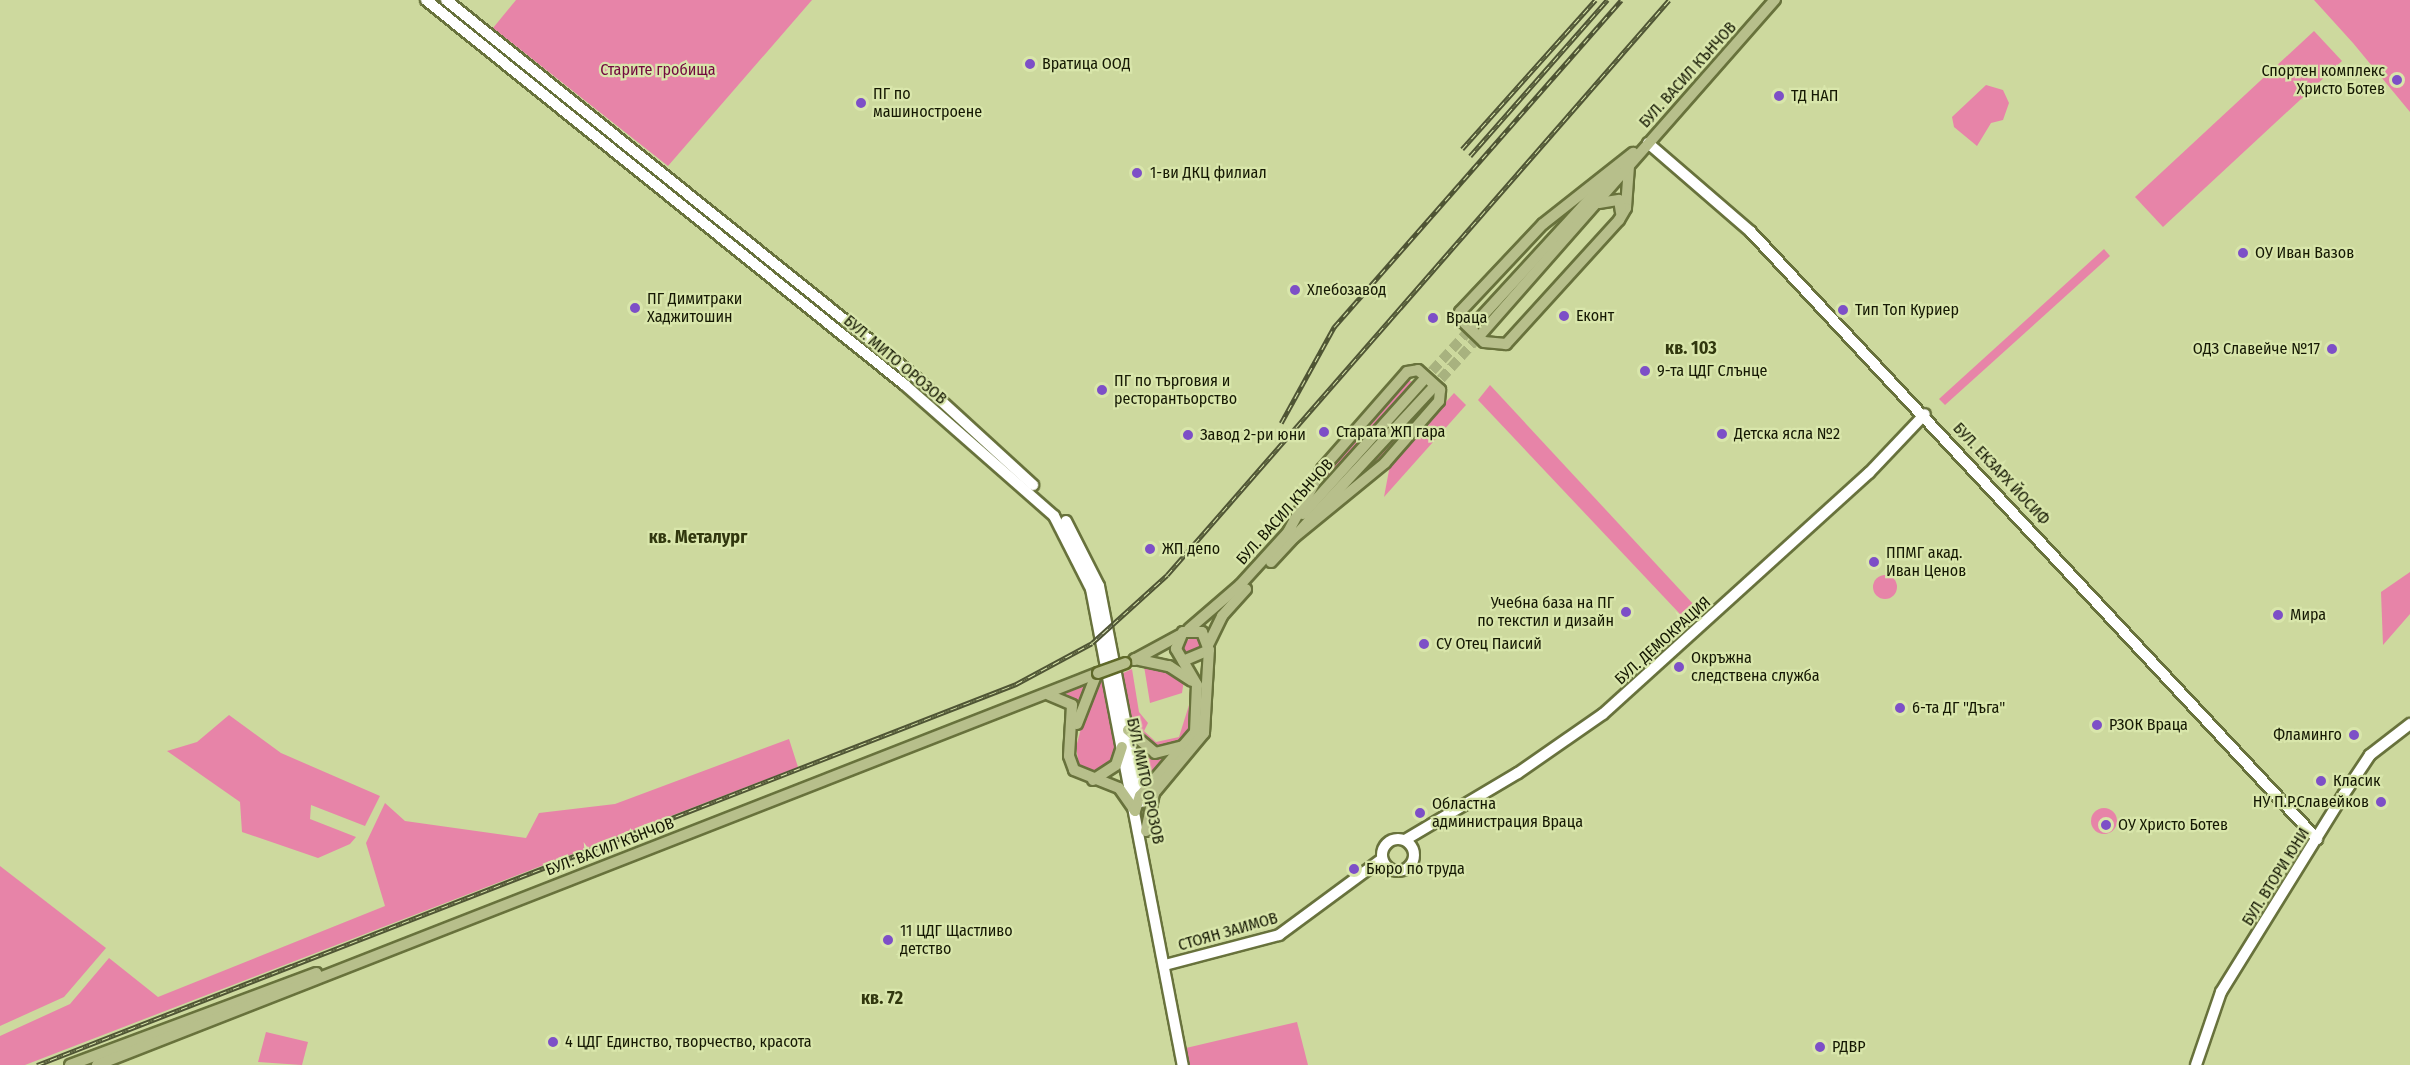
<!DOCTYPE html>
<html>
<head>
<meta charset="utf-8">
<style>
  body { margin:0 }
  #map { position:relative; width:2410px; height:1065px; overflow:hidden; background:#cdd99e; font-family:"Fira Sans Condensed",sans-serif }
  div>[style] { position:absolute }
  [style*='--x'] { left:calc(var(--x)*1px); top:calc(var(--y)*1px); width:calc(var(--w)*1px); rotate:calc(var(--a)*1deg) }
  .green>* { inset:0; background:#e784a8 }
  .round { border-radius:50% }
  .primary-tunnel>* { height:10px; margin-top:-5px; transform-origin:0; background:repeating-linear-gradient(90deg,#a8b27f 0 10px,transparent 0 15px) }
  .roads { filter:drop-shadow(2px 0 #68723c) drop-shadow(-2px 0 #68723c) drop-shadow(0 2px #68723c) drop-shadow(0 -2px #68723c) }
  .secondary>* { height:10px; margin:-5px; padding:0 5px; transform-origin:5px; border-radius:5px; background:#fff }
  .secondary>.ring { margin:-5px; padding:0; box-sizing:content-box; background:none; border:10px solid #fff; border-radius:50% }
  .primary>* { height:10px; margin:-5px; padding:0 5px; transform-origin:5px; border-radius:5px; background:#b7bf8b }
  .rail>* { height:4.5px; margin-top:-2.25px; transform-origin:0; background:repeating-linear-gradient(90deg,#d9e6ab 0 7px,#4f5534 0 14px); box-sizing:border-box; border-block:2px solid #4f5534 }
  .bridges { filter:drop-shadow(2px 0 #5f6929) drop-shadow(-2px 0 #5f6929) drop-shadow(0 2px #5f6929) drop-shadow(0 -2px #5f6929) }
  .primary-bridge>* { height:10px; margin:-5px; padding:0 5px; transform-origin:5px; border-radius:5px; background:#b7bf8b }
  .dots>* { width:16px; height:16px; translate:-50% -50%; box-sizing:border-box; border:3px solid #d9e6ab; border-radius:50% }
  span { translate:-50% -50%; white-space:nowrap; text-align:center; line-height:1.15; -webkit-text-stroke:4.5px #d9e6ab; paint-order:stroke }
  .poi-label { font-size:16px; color:#151803 }
  .left { translate:0 -50%; text-align:left }
  .right { translate:-100% -50%; text-align:right }
  .park-label { font-size:16px; color:#72093e }
  .street-label { font-size:16px; color:#151803 }
  .neighbourhood-label { font-size:18px; color:#31370e; font-weight:700 }
</style>
</head>
<body>
<div id="map">
  <div class="green">
    <div style="clip-path:polygon(516px 0,812px 0,668px 166px,493px 28px)"></div>
    <div style="clip-path:polygon(2314px 0,2410px 0,2410px 112px,2353px 43px)"></div>
    <div style="clip-path:polygon(2314px 31px,2342px 61px,2163px 227px,2135px 197px)"></div>
    <div style="clip-path:polygon(1986px 85px,2003px 90px,2009px 103px,2003px 120px,1991px 123px,1977px 146px,1954px 127px,1952px 117px)"></div>
    <div style="clip-path:polygon(2104px 249px,2110px 256px,1945px 405px,1939px 399px)"></div>
    <div style="clip-path:polygon(1407px 380px,1413px 382px,1312px 494px,1343px 451px)"></div>
    <div style="clip-path:polygon(1490px 385px,1708px 620px,1696px 631px,1478px 400px)"></div>
    <div style="clip-path:polygon(1454px 393px,1466px 405px,1384px 497px,1390px 465px)"></div>
    <div style="clip-path:polygon(1435px 394px,1383px 460px,1320px 516px)"></div>
    <div style="clip-path:polygon(2410px 572px,2410px 614px,2383px 645px,2381px 592px)"></div>
    <div class="round" style="left:1873px;top:575px;width:24px;height:24px"></div>
    <div style="clip-path:polygon(1197px 634px,1204px 648px,1183px 654px,1182px 644px)"></div>
    <div style="clip-path:polygon(1144px 666px,1168px 667px,1184px 680px,1182px 693px,1150px 703px)"></div>
    <div style="clip-path:polygon(1132px 669px,1139px 712px,1148px 723px,1144px 731px,1156px 742px,1179px 737px,1194px 689px,1194px 725px,1187px 739px,1162px 749px,1131px 727px,1121px 674px)"></div>
    <div style="clip-path:polygon(1106px 679px,1118px 750px,1115px 760px,1095px 774px,1079px 765px,1076px 747px,1093px 684px)"></div>
    <div style="clip-path:polygon(1085px 686px,1072px 734px,1075px 704px,1066px 693px)"></div>
    <div style="clip-path:polygon(229px 715px,281px 753px,380px 796px,365px 826px,311px 805px,310px 819px,356px 837px,350px 844px,318px 858px,242px 832px,240px 802px,167px 751px,197px 742px)"></div>
    <div style="clip-path:polygon(789px 739px,798px 767px,25px 1065px,0 1065px,0 1036px,70px 1004px,109px 958px,158px 997px,385px 906px,366px 843px,385px 803px,405px 821px,526px 838px,539px 813px,615px 804px)"></div>
    <div style="clip-path:polygon(1134px 745px,1150px 755px,1175px 755px,1143px 789px)"></div>
    <div class="round" style="left:2091px;top:808px;width:26px;height:26px"></div>
    <div style="clip-path:polygon(0 866px,106px 948px,64px 997px,0 1026px)"></div>
    <div style="clip-path:polygon(1297px 1022px,1308px 1065px,1189px 1065px,1186px 1048px)"></div>
    <div style="clip-path:polygon(266px 1032px,308px 1042px,302px 1065px,258px 1062px)"></div>
  </div>
  <div class="primary-tunnel">
    <div style="--x:1422;--y:382;--w:77;--a:-47.6"></div>
    <div style="--x:1431;--y:390;--w:76;--a:-48.2"></div>
  </div>
  <div class="roads">
    <div class="secondary">
      <div style="--x:426;--y:0;--w:615;--a:38.79"></div>
      <div style="--x:905;--y:385;--w:198;--a:41.3"></div>
      <div style="--x:1054;--y:516;--w:82;--a:63.1"></div>
      <div style="--x:1091;--y:589;--w:485;--a:79.1"></div>
      <div style="--x:446;--y:0;--w:599;--a:38.76"></div>
      <div style="--x:913;--y:375;--w:163;--a:42.5"></div>
      <div style="--x:1648;--y:143;--w:136;--a:40.8"></div>
      <div style="--x:1751;--y:232;--w:830;--a:47"></div>
      <div style="--x:1066;--y:521;--w:73;--a:63.1"></div>
      <div style="--x:1099;--y:586;--w:220;--a:79"></div>
      <div class="ring" style="left:1382px;top:839px;width:22px;height:22px"></div>
      <div style="--x:1405;--y:840;--w:131;--a:-30.7"></div>
      <div style="--x:1518;--y:773;--w:103;--a:-34.8"></div>
      <div style="--x:1603;--y:714;--w:359;--a:-42.2"></div>
      <div style="--x:1869;--y:473;--w:81;--a:-46.5"></div>
      <div style="--x:1165;--y:965;--w:118;--a:-14.7"></div>
      <div style="--x:1279;--y:935;--w:128;--a:-36.4"></div>
      <div style="--x:2196;--y:1065;--w:77;--a:-71.1"></div>
      <div style="--x:2221;--y:992;--w:233;--a:-58.2"></div>
      <div style="--x:2344;--y:794;--w:47;--a:-56.3"></div>
      <div style="--x:2370;--y:755;--w:51;--a:-37.8"></div>
    </div>
    <div class="primary">
      <div style="--x:1629;--y:166;--w:42;--a:94.1"></div>
      <div style="--x:1626;--y:208;--w:14;--a:120"></div>
      <div style="--x:1619;--y:220;--w:168;--a:132.3"></div>
      <div style="--x:1506;--y:344;--w:22;--a:-175"></div>
      <div style="--x:1484;--y:342;--w:33;--a:-136"></div>
      <div style="--x:1460;--y:319;--w:7;--a:-90"></div>
      <div style="--x:1460;--y:312;--w:121;--a:-46.7"></div>
      <div style="--x:1543;--y:224;--w:115;--a:-38.3"></div>
      <div style="--x:1599;--y:203;--w:20;--a:-9"></div>
      <div style="--x:1619;--y:200;--w:13;--a:81"></div>
      <div style="--x:1474;--y:325;--w:210;--a:-47.5"></div>
      <div style="--x:1482;--y:333;--w:444;--a:-48.7"></div>
      <div style="--x:1303;--y:514;--w:178;--a:-48"></div>
      <div style="--x:1287;--y:534;--w:74;--a:-61.7"></div>
      <div style="--x:1322;--y:469;--w:129;--a:-48.8"></div>
      <div style="--x:1407;--y:372;--w:11;--a:-10"></div>
      <div style="--x:1418;--y:370;--w:30;--a:42"></div>
      <div style="--x:1440;--y:390;--w:11;--a:95"></div>
      <div style="--x:1439;--y:401;--w:82;--a:131.1"></div>
      <div style="--x:1385;--y:463;--w:120;--a:140.7"></div>
      <div style="--x:1271;--y:562;--w:235;--a:-47.1"></div>
      <div style="--x:1189;--y:629;--w:67;--a:-40.8"></div>
      <div style="--x:1240;--y:585;--w:76;--a:-47.7"></div>
      <div style="--x:1209;--y:643;--w:30;--a:-64"></div>
      <div style="--x:1222;--y:616;--w:36;--a:-48"></div>
      <div style="--x:1135;--y:659;--w:35;--a:12"></div>
      <div style="--x:1169;--y:666;--w:27;--a:33"></div>
      <div style="--x:1134;--y:660;--w:52;--a:-28.5"></div>
      <div style="--x:1049;--y:695;--w:25;--a:23"></div>
      <div style="--x:1072;--y:705;--w:51;--a:93.4"></div>
      <div style="--x:1069;--y:756;--w:15;--a:70"></div>
      <div style="--x:1074;--y:770;--w:48;--a:21.8"></div>
      <div style="--x:1119;--y:788;--w:28;--a:55"></div>
      <div style="--x:1077;--y:724;--w:53;--a:-68.8"></div>
      <div style="--x:1128;--y:730;--w:35;--a:40"></div>
      <div style="--x:1155;--y:753;--w:30;--a:-14"></div>
      <div style="--x:1093;--y:780;--w:27;--a:-33"></div>
      <div style="--x:1116;--y:765;--w:19;--a:-72"></div>
      <div style="--x:1135;--y:811;--w:16;--a:-72"></div>
      <div style="--x:1140;--y:796;--w:84;--a:-49.3"></div>
      <div style="--x:1195;--y:732;--w:47;--a:-87.6"></div>
      <div style="--x:1197;--y:685;--w:42;--a:-120.3"></div>
      <div style="--x:1176;--y:649;--w:18;--a:-68"></div>
      <div style="--x:1183;--y:632;--w:19;--a:0"></div>
      <div style="--x:1202;--y:632;--w:19;--a:69"></div>
      <div style="--x:1209;--y:650;--w:28;--a:157"></div>
      <div style="--x:1146;--y:831;--w:39;--a:-78"></div>
      <div style="--x:1154;--y:793;--w:78;--a:-50.2"></div>
      <div style="--x:1204;--y:733;--w:83;--a:-86.6"></div>
      <div style="--x:70;--y:1065;--w:263;--a:-20.5"></div>
      <div style="--x:97;--y:1065;--w:1075;--a:-21.39"></div>
    </div>
  </div>
  <div class="rail">
    <div style="--x:1462;--y:149;--w:200;--a:-48.2"></div>
    <div style="--x:1470;--y:156;--w:208;--a:-48.7"></div>
    <div style="--x:1281;--y:423;--w:110;--a:-61.1"></div>
    <div style="--x:1334;--y:327;--w:435;--a:-48.7"></div>
    <div style="--x:37;--y:1065;--w:1051;--a:-21.26"></div>
    <div style="--x:1016;--y:684;--w:86;--a:-28.3"></div>
    <div style="--x:1092;--y:643;--w:101;--a:-42.2"></div>
    <div style="--x:1167;--y:575;--w:763;--a:-48.88"></div>
  </div>
  <div class="bridges">
    <div class="primary-bridge">
      <div style="--x:1098;--y:673;--w:29;--a:-20"></div>
    </div>
  </div>
  <div class="dots">
    <div style="left:1030px;top:64px;background:#7d4fc7"></div>
    <div style="left:2397px;top:80px;background:#7d4fc7"></div>
    <div style="left:1779px;top:96px;background:#7d4fc7"></div>
    <div style="left:861px;top:103px;background:#7d4fc7"></div>
    <div style="left:1137px;top:173px;background:#7d4fc7"></div>
    <div style="left:2243px;top:253px;background:#7d4fc7"></div>
    <div style="left:1295px;top:290px;background:#7d4fc7"></div>
    <div style="left:635px;top:308px;background:#7d4fc7"></div>
    <div style="left:1843px;top:310px;background:#7d4fc7"></div>
    <div style="left:1564px;top:316px;background:#7d4fc7"></div>
    <div style="left:1433px;top:318px;background:#7d4fc7"></div>
    <div style="left:2332px;top:349px;background:#7d4fc7"></div>
    <div style="left:1645px;top:371px;background:#7d4fc7"></div>
    <div style="left:1102px;top:390px;background:#7d4fc7"></div>
    <div style="left:1324px;top:432px;background:#7d4fc7"></div>
    <div style="left:1722px;top:434px;background:#7d4fc7"></div>
    <div style="left:1188px;top:435px;background:#7d4fc7"></div>
    <div style="left:1150px;top:549px;background:#7d4fc7"></div>
    <div style="left:1874px;top:562px;background:#7d4fc7"></div>
    <div style="left:1626px;top:612px;background:#7d4fc7"></div>
    <div style="left:2278px;top:615px;background:#7d4fc7"></div>
    <div style="left:1424px;top:644px;background:#7d4fc7"></div>
    <div style="left:1679px;top:667px;background:#7d4fc7"></div>
    <div style="left:1900px;top:708px;background:#7d4fc7"></div>
    <div style="left:2097px;top:725px;background:#7d4fc7"></div>
    <div style="left:2354px;top:735px;background:#7d4fc7"></div>
    <div style="left:2321px;top:781px;background:#7d4fc7"></div>
    <div style="left:2381px;top:802px;background:#7d4fc7"></div>
    <div style="left:1420px;top:813px;background:#7d4fc7"></div>
    <div style="left:2106px;top:825px;background:#7d4fc7"></div>
    <div style="left:1354px;top:869px;background:#7d4fc7"></div>
    <div style="left:888px;top:940px;background:#7d4fc7"></div>
    <div style="left:553px;top:1042px;background:#7d4fc7"></div>
    <div style="left:1820px;top:1047px;background:#7d4fc7"></div>
  </div>
  <div class="poi-label">
    <span class="left" style="left:1042px;top:64px">Вратица ООД</span>
    <span class="right" style="left:2385px;top:80px">Спортен комплекс<br>Христо Ботев</span>
    <span class="left" style="left:873px;top:103px">ПГ по<br>машиностроене</span>
    <span class="left" style="left:1791px;top:96px">ТД НАП</span>
    <span class="left" style="left:1150px;top:173px">1-ви ДКЦ филиал</span>
    <span class="left" style="left:2255px;top:253px">ОУ Иван Вазов</span>
    <span class="left" style="left:1307px;top:290px">Хлебозавод</span>
    <span class="left" style="left:647px;top:308px">ПГ Димитраки<br>Хаджитошин</span>
    <span class="left" style="left:1855px;top:310px">Тип Топ Куриер</span>
    <span class="left" style="left:1576px;top:316px">Еконт</span>
    <span class="left" style="left:1446px;top:318px">Враца</span>
    <span class="right" style="left:2320px;top:349px">ОДЗ Славейче №17</span>
    <span class="left" style="left:1657px;top:371px">9-та ЦДГ Слънце</span>
    <span class="left" style="left:1114px;top:390px">ПГ по търговия и<br>ресторантьорство</span>
    <span class="left" style="left:1336px;top:432px">Старата ЖП гара</span>
    <span class="left" style="left:1734px;top:434px">Детска ясла №2</span>
    <span class="left" style="left:1200px;top:435px">Завод 2-ри юни</span>
    <span class="left" style="left:1162px;top:549px">ЖП депо</span>
    <span class="left" style="left:1886px;top:562px">ППМГ акад.<br>Иван Ценов</span>
    <span class="right" style="left:1614px;top:612px">Учебна база на ПГ<br>по текстил и дизайн</span>
    <span class="left" style="left:2290px;top:615px">Мира</span>
    <span class="left" style="left:1436px;top:644px">СУ Отец Паисий</span>
    <span class="left" style="left:1691px;top:667px">Окръжна<br>следствена служба</span>
    <span class="left" style="left:1912px;top:708px">6-та ДГ "Дъга"</span>
    <span class="left" style="left:2109px;top:725px">РЗОК Враца</span>
    <span class="right" style="left:2342px;top:735px">Фламинго</span>
    <span class="left" style="left:2333px;top:781px">Класик</span>
    <span class="right" style="left:2369px;top:802px">НУ П.Р.Славейков</span>
    <span class="left" style="left:1432px;top:813px">Областна<br>администрация Враца</span>
    <span class="left" style="left:2118px;top:825px">ОУ Христо Ботев</span>
    <span class="left" style="left:1366px;top:869px">Бюро по труда</span>
    <span class="left" style="left:900px;top:940px">11 ЦДГ Щастливо<br>детство</span>
    <span class="left" style="left:565px;top:1042px">4 ЦДГ Единство, творчество, красота</span>
    <span class="left" style="left:1832px;top:1047px">РДВР</span>
  </div>
  <div class="park-label">
    <span style="left:658px;top:70px">Старите гробища</span>
  </div>
  <div class="street-label">
    <span style="left:1688px;top:75px;rotate:-48deg">БУЛ. ВАСИЛ КЪНЧОВ</span>
    <span style="left:895px;top:360px;rotate:40deg">БУЛ. МИТО ОРОЗОВ</span>
    <span style="left:2001px;top:474px;rotate:47deg">БУЛ. ЕКЗАРХ ЙОСИФ</span>
    <span style="left:1285px;top:512px;rotate:-48deg">БУЛ. ВАСИЛ КЪНЧОВ</span>
    <span style="left:1663px;top:641px;rotate:-42deg">БУЛ. ДЕМОКРАЦИЯ</span>
    <span style="left:1145px;top:781px;rotate:78deg">БУЛ. МИТО ОРОЗОВ</span>
    <span style="left:610px;top:847px;rotate:-21deg">БУЛ. ВАСИЛ КЪНЧОВ</span>
    <span style="left:2276px;top:877px;rotate:-58deg">БУЛ. ВТОРИ ЮНИ</span>
    <span style="left:1228px;top:932px;rotate:-16deg">СТОЯН ЗАИМОВ</span>
  </div>
  <div class="neighbourhood-label">
    <span style="left:1691px;top:348px">кв. 103</span>
    <span style="left:698px;top:537px">кв. Металург</span>
    <span style="left:882px;top:998px">кв. 72</span>
  </div>
</div>
</body>
</html>
